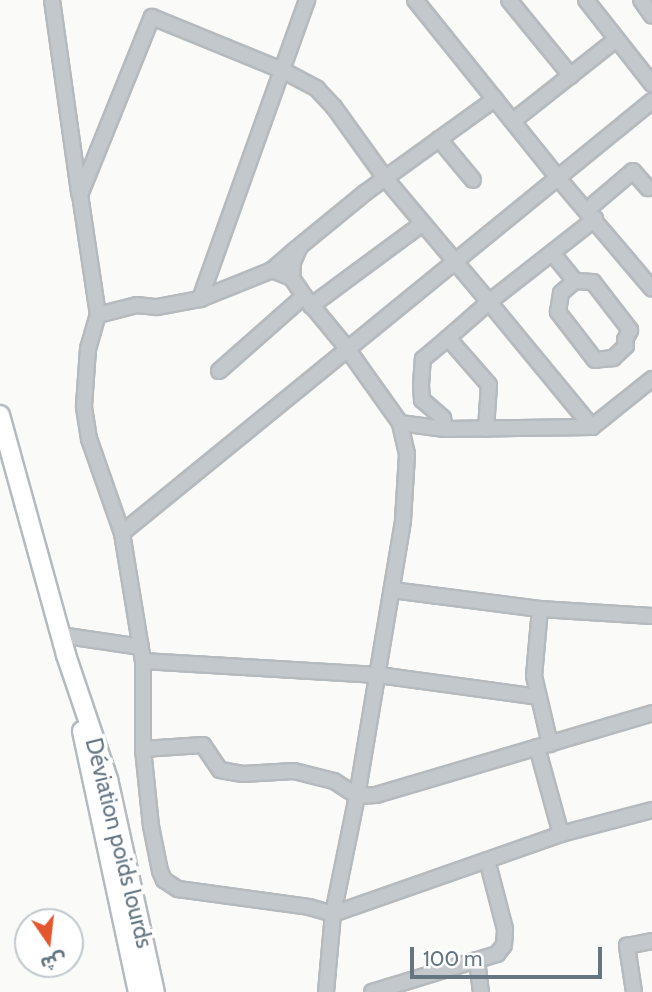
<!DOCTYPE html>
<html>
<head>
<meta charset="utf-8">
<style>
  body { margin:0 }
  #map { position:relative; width:652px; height:992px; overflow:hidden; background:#fafaf8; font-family:Cabin,"Noto Sans Arabic",sans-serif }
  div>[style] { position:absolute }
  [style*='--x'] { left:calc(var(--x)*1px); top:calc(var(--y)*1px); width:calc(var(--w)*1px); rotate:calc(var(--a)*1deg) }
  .roads { filter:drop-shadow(2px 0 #b5babe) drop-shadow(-2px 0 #b5babe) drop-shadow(0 2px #b5babe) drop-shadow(0 -2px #b5babe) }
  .minor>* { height:14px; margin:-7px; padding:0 7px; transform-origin:7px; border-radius:7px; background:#c3c8cc }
  .major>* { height:18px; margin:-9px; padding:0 9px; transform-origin:9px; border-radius:9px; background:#fff }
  span { translate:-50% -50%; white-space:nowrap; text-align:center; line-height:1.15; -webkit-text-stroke:7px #fff; paint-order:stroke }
  .street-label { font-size:23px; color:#657683 }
  .north { position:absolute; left:14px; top:908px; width:70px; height:70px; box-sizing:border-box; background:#fff; border:2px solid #c1c8cd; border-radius:50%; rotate:166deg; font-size:19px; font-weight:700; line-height:28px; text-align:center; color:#657683 }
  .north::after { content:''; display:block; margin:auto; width:24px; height:32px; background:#e4572e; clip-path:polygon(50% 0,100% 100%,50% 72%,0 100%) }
  .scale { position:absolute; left:410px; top:947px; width:192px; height:32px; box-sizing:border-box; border:4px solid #657683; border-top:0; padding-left:9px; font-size:21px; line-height:24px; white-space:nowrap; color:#657683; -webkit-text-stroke:5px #fff; paint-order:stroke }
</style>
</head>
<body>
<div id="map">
  <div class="roads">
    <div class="minor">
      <div style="--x:52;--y:0;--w:195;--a:82"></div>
      <div style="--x:415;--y:0;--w:228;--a:51.2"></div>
      <div style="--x:558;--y:178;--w:145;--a:49.7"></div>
      <div style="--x:509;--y:0;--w:98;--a:50.8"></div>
      <div style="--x:586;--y:0;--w:107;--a:51.8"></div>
      <div style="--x:641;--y:0;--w:19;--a:55"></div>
      <div style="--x:652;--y:101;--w:684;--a:140.82"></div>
      <div style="--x:122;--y:533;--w:130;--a:80.7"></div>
      <div style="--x:143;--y:661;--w:88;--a:90"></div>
      <div style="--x:143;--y:749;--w:77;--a:84.1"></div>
      <div style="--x:151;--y:826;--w:46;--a:78.7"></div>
      <div style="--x:160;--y:871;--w:10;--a:66"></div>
      <div style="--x:164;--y:880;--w:17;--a:33"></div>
      <div style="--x:178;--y:889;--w:132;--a:7.8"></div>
      <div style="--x:309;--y:907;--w:25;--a:16"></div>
      <div style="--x:333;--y:914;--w:242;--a:-19.3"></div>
      <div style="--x:561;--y:834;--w:94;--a:-14.8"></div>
      <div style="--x:513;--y:121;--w:132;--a:-38.3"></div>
      <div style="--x:439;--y:139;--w:53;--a:50.3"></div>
      <div style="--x:587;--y:210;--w:60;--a:-40.3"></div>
      <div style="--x:633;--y:171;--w:23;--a:49"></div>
      <div style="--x:553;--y:254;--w:35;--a:51"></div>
      <div style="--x:575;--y:281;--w:18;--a:3"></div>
      <div style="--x:593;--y:282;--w:61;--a:52.4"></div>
      <div style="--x:630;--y:330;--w:11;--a:117"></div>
      <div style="--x:625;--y:340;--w:6;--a:81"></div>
      <div style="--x:626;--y:346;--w:18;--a:137"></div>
      <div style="--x:613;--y:358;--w:18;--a:174"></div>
      <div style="--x:595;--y:360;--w:61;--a:-127.6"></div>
      <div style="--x:558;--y:312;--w:19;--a:-81"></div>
      <div style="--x:561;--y:293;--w:18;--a:-41"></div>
      <div style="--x:292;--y:278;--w:16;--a:-86"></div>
      <div style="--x:293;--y:262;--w:17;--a:-66"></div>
      <div style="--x:300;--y:246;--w:85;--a:-39.3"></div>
      <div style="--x:366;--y:192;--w:159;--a:-35.8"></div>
      <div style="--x:304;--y:296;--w:66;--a:50.5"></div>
      <div style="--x:346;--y:347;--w:93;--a:54.6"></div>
      <div style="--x:400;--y:423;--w:45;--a:7.6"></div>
      <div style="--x:445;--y:429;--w:147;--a:-0.8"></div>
      <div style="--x:592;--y:427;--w:162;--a:-129.5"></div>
      <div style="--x:489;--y:302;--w:135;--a:-38.1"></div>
      <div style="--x:200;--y:299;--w:78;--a:-21.9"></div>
      <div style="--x:272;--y:270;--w:33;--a:-41"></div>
      <div style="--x:311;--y:306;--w:139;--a:-36.5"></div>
      <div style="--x:98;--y:315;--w:121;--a:-98.5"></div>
      <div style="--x:80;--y:195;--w:192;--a:-68"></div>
      <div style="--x:152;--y:17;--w:140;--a:22.2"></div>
      <div style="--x:282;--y:70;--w:40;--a:28"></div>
      <div style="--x:317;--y:89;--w:25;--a:47"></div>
      <div style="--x:334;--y:107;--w:87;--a:54.3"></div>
      <div style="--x:385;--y:178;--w:162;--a:50"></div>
      <div style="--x:489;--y:302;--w:55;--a:138.7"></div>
      <div style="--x:219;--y:371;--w:113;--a:-41.4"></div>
      <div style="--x:304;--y:296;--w:22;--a:-124"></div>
      <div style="--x:292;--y:278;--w:22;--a:-158"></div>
      <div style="--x:592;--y:427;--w:77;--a:-38.7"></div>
      <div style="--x:445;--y:429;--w:11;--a:-100"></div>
      <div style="--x:443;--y:418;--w:28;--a:-139"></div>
      <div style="--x:422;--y:400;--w:15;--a:-94"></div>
      <div style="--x:421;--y:385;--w:26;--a:-86"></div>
      <div style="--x:423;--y:359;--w:33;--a:-40"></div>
      <div style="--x:448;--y:338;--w:62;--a:48.9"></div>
      <div style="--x:489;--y:385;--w:44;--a:93.9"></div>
      <div style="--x:122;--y:533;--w:100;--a:-109.3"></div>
      <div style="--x:89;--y:439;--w:33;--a:-99"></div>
      <div style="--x:84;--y:406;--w:57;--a:-86"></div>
      <div style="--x:88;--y:349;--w:35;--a:-74"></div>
      <div style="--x:98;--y:315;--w:40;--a:-14.4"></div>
      <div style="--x:137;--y:305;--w:20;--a:6"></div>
      <div style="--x:157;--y:307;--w:44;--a:-10.5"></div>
      <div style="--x:200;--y:299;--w:318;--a:-70.3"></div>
      <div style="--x:392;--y:590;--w:149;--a:7.3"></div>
      <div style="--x:540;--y:609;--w:112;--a:3.6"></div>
      <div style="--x:540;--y:609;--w:67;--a:95.1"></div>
      <div style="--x:534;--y:676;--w:70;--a:76.8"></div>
      <div style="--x:60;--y:635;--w:82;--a:8.4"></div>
      <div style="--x:143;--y:661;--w:235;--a:3.4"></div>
      <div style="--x:378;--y:675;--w:162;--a:7.8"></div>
      <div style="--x:537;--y:747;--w:90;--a:74.6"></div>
      <div style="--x:143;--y:749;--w:60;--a:-3.8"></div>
      <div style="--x:203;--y:745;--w:30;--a:56"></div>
      <div style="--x:220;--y:770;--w:23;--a:10"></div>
      <div style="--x:243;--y:774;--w:51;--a:-3.4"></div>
      <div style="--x:294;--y:771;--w:41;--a:14"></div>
      <div style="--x:334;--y:781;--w:27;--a:33"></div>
      <div style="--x:357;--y:796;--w:19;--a:-3"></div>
      <div style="--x:376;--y:795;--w:288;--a:-16.5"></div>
      <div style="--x:477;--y:960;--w:32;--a:83"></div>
      <div style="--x:326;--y:992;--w:78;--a:-84.9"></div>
      <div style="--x:333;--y:914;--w:120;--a:-78.5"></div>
      <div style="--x:357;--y:796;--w:280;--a:-80.5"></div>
      <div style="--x:403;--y:520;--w:66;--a:-86.5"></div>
      <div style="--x:407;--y:454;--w:32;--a:-103"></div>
      <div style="--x:372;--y:992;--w:131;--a:-16.9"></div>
      <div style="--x:497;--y:954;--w:11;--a:-52"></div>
      <div style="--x:504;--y:945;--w:16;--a:-86"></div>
      <div style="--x:505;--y:929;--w:71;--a:-104.6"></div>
      <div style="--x:634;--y:992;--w:47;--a:-98.7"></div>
      <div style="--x:627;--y:946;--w:25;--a:-11"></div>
    </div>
    <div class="major">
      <div style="--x:0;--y:415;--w:249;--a:74.6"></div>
      <div style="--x:66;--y:655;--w:131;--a:71.3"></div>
      <div style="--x:108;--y:779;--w:218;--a:77.6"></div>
      <div style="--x:82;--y:731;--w:267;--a:77.9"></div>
    </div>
  </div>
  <div class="street-label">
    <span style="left:119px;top:843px;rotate:76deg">Déviation poids lourds</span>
  </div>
  <div class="north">ش</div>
  <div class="scale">100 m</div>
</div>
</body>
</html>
